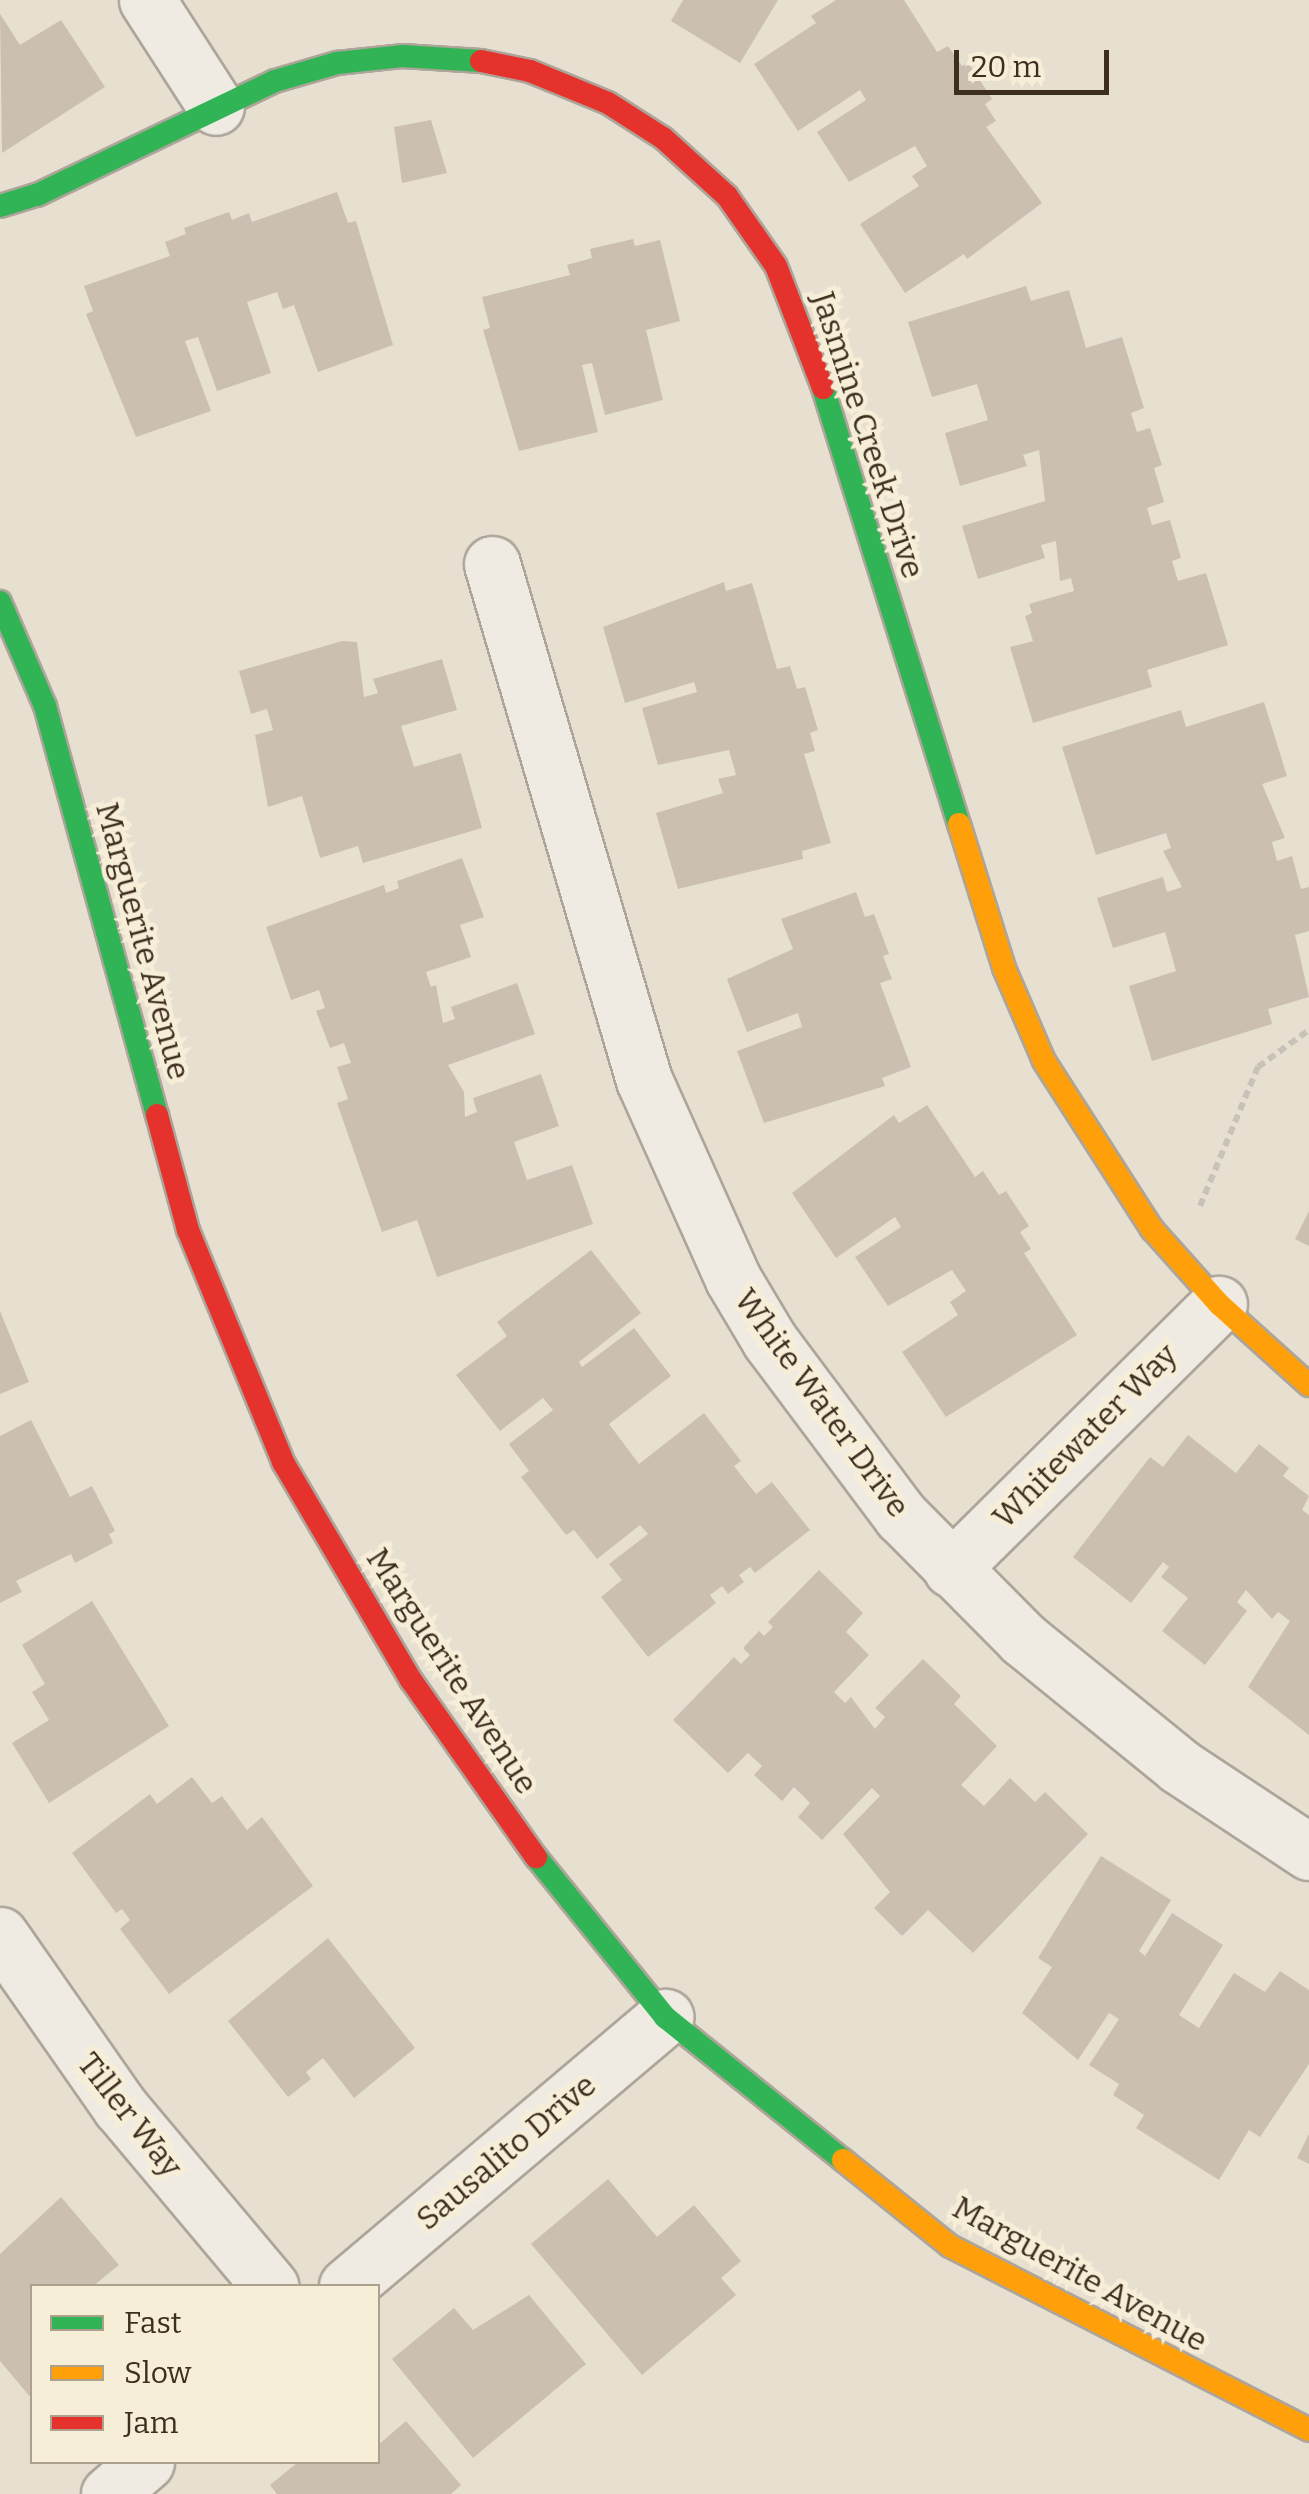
<!DOCTYPE html>
<html>
<head>
<meta charset="utf-8">
<style>
  body { margin:0 }
  #map { position:relative; width:1309px; height:2494px; overflow:hidden; background:#e7e0d1; font-family:Bitter,serif }
  div>[style] { position:absolute }
  [style*='--x'] { left:calc(var(--x)*1px); top:calc(var(--y)*1px); width:calc(var(--w)*1px); rotate:calc(var(--a)*1deg) }
  .building>* { inset:0; background:#cbbfb2 }
  .path>* { height:6px; margin-top:-3px; transform-origin:0; background:repeating-linear-gradient(90deg,#c8c2b9 0 8px,transparent 0 13px) }
  .roads { filter:drop-shadow(2px 0 #ada599) drop-shadow(-2px 0 #ada599) drop-shadow(0 2px #ada599) drop-shadow(0 -2px #ada599) }
  .street>* { height:55px; margin:-27.5px; padding:0 27.5px; transform-origin:27.5px; border-radius:27.5px; background:#efebe3 }
  .fast>* { height:22px; margin:-11px; padding:0 11px; transform-origin:11px; border-radius:11px; background:#30b455 }
  .slow>* { height:22px; margin:-11px; padding:0 11px; transform-origin:11px; border-radius:11px; background:#ff9f0a }
  .jam>* { height:22px; margin:-11px; padding:0 11px; transform-origin:11px; border-radius:11px; background:#e5322d }
  span { translate:-50% -50%; white-space:nowrap; text-align:center; line-height:1.15; -webkit-text-stroke:9px #f7eed8; paint-order:stroke }
  .street-label { font-size:32px; color:#3d2e20 }
  .legend { position:absolute; left:30px; top:2284px; width:350px; height:180px; box-sizing:border-box; background:#f7eed8; border:2px solid #ada18e; margin:0; padding:12px 18px; list-style:none; font-size:30px; color:#3d2e20 }
  .legend li { display:flex; align-items:center; gap:20px; height:50px }
  .legend b { width:50px; border:2px solid #ada18e }
  .scale { position:absolute; left:954px; top:50px; width:155px; height:45px; box-sizing:border-box; border:5px solid #3d2e20; border-top:0; padding-left:12px; font-size:30px; line-height:35px; white-space:nowrap; color:#3d2e20; -webkit-text-stroke:8px #f7eed8; paint-order:stroke }
</style>
</head>
<body>
<div id="map">
  <div class="building">
    <div style="clip-path:polygon(683px 0,778px 0,740px 63px,671px 21px)"></div>
    <div style="clip-path:polygon(836px 0,904px 0,937px 52px,948px 46px,962px 66px,968px 62px,992px 99px,985px 104px,996px 121px,986px 127px,1042px 203px,967px 259px,964px 254px,905px 293px,860px 224px,919px 186px,912px 176px,927px 166px,915px 146px,849px 182px,817px 132px,866px 100px,860px 90px,798px 131px,754px 64px,816px 23px,811px 16px)"></div>
    <div style="clip-path:polygon(0 14px,20px 45px,61px 20px,105px 87px,2px 153px)"></div>
    <div style="clip-path:polygon(431px 120px,447px 173px,402px 183px,394px 127px)"></div>
    <div style="clip-path:polygon(337px 192px,348px 223px,356px 221px,393px 345px,318px 372px,294px 305px,283px 309px,277px 292px,247px 302px,271px 373px,217px 391px,198px 337px,185px 341px,211px 411px,136px 437px,86px 314px,93px 311px,84px 286px,170px 256px,165px 242px,186px 234px,184px 228px,229px 212px,232px 220px,249px 213px,252px 222px)"></div>
    <div style="clip-path:polygon(633px 239px,635px 246px,660px 240px,680px 321px,646px 330px,663px 400px,605px 415px,592px 363px,582px 365px,598px 432px,519px 451px,483px 330px,490px 328px,482px 297px,570px 275px,567px 265px,592px 258px,590px 249px)"></div>
    <div style="clip-path:polygon(1026px 286px,1031px 301px,1069px 290px,1086px 348px,1122px 337px,1144px 408px,1131px 413px,1137px 432px,1150px 428px,1162px 465px,1154px 468px,1164px 502px,1147px 508px,1152px 525px,1170px 520px,1181px 558px,1172px 561px,1178px 581px,1206px 573px,1228px 645px,1147px 670px,1152px 687px,1033px 723px,1010px 647px,1033px 641px,1025px 616px,1032px 613px,1029px 604px,1074px 591px,1071px 578px,1060px 581px,1056px 541px,1041px 545px,1045px 558px,978px 579px,962px 526px,1045px 501px,1039px 450px,1023px 455px,1027px 466px,960px 486px,945px 433px,988px 420px,977px 384px,932px 397px,908px 322px)"></div>
    <div style="clip-path:polygon(724px 582px,726px 591px,752px 583px,777px 669px,790px 666px,797px 689px,805px 687px,818px 730px,810px 733px,815px 751px,804px 754px,831px 843px,802px 851px,803px 859px,678px 889px,656px 813px,723px 793px,718px 779px,736px 775px,729px 750px,658px 765px,642px 708px,697px 692px,694px 682px,625px 703px,603px 627px)"></div>
    <div style="clip-path:polygon(342px 641px,357px 642px,364px 697px,378px 693px,373px 679px,442px 659px,457px 710px,401px 726px,414px 767px,461px 753px,482px 828px,363px 863px,358px 846px,320px 858px,302px 796px,268px 807px,255px 735px,273px 730px,267px 709px,251px 714px,239px 671px)"></div>
    <div style="clip-path:polygon(1264px 702px,1287px 776px,1262px 784px,1285px 838px,1272px 842px,1277px 861px,1292px 856px,1301px 889px,1309px 887px,1309px 931px,1295px 935px,1309px 997px,1268px 1009px,1272px 1024px,1152px 1061px,1129px 986px,1176px 971px,1165px 932px,1113px 948px,1097px 898px,1163px 877px,1167px 892px,1182px 887px,1163px 851px,1171px 848px,1166px 833px,1096px 855px,1062px 747px,1181px 710px,1186px 727px)"></div>
    <div style="clip-path:polygon(462px 858px,484px 917px,460px 925px,471px 957px,426px 972px,431px 987px,436px 985px,443px 1023px,455px 1019px,451px 1007px,517px 983px,535px 1034px,448px 1065px,464px 1092px,465px 1117px,477px 1112px,473px 1098px,541px 1074px,559px 1126px,514px 1142px,527px 1180px,572px 1165px,593px 1224px,437px 1277px,417px 1220px,382px 1232px,337px 1103px,348px 1099px,337px 1067px,351px 1063px,344px 1043px,330px 1048px,316px 1011px,325px 1008px,319px 990px,291px 1000px,266px 927px,384px 885px,386px 893px,399px 888px,397px 881px)"></div>
    <div style="clip-path:polygon(856px 892px,865px 917px,874px 914px,889px 954px,883px 956px,892px 979px,880px 983px,911px 1067px,882px 1078px,885px 1086px,764px 1123px,737px 1051px,802px 1027px,798px 1013px,747px 1032px,727px 979px,793px 949px,781px 919px)"></div>
    <div style="clip-path:polygon(927px 1105px,975px 1177px,983px 1171px,999px 1195px,1006px 1191px,1029px 1226px,1020px 1232px,1031px 1249px,1024px 1253px,1077px 1335px,946px 1417px,902px 1352px,958px 1315px,950px 1302px,966px 1291px,952px 1270px,888px 1306px,855px 1257px,901px 1227px,895px 1217px,836px 1258px,792px 1193px,894px 1115px,899px 1123px)"></div>
    <div style="clip-path:polygon(1309px 1211px,1309px 1246px,1295px 1239px)"></div>
    <div style="clip-path:polygon(591px 1250px,641px 1313px,579px 1362px,582px 1367px,634px 1328px,671px 1376px,609px 1424px,639px 1464px,704px 1413px,741px 1461px,734px 1466px,756px 1494px,772px 1482px,810px 1530px,755px 1573px,750px 1567px,739px 1575px,744px 1582px,728px 1594px,722px 1586px,710px 1595px,716px 1603px,648px 1657px,601px 1597px,622px 1580px,609px 1564px,648px 1534px,640px 1525px,597px 1559px,574px 1530px,566px 1535px,521px 1477px,529px 1471px,509px 1444px,553px 1410px,543px 1398px,500px 1431px,456px 1375px,507px 1336px,497px 1322px)"></div>
    <div style="clip-path:polygon(0 1311px,29px 1382px,0 1394px)"></div>
    <div style="clip-path:polygon(31px 1420px,70px 1497px,92px 1486px,115px 1531px,109px 1534px,113px 1543px,75px 1563px,71px 1554px,16px 1581px,22px 1592px,0 1603px,0 1436px)"></div>
    <div style="clip-path:polygon(1188px 1435px,1236px 1473px,1259px 1444px,1289px 1468px,1283px 1476px,1309px 1496px,1302px 1510px,1309px 1515px,1309px 1735px,1248px 1687px,1290px 1621px,1278px 1612px,1272px 1619px,1246px 1590px,1237px 1602px,1247px 1611px,1205px 1665px,1162px 1631px,1188px 1598px,1161px 1577px,1169px 1567px,1163px 1562px,1131px 1603px,1073px 1557px,1150px 1457px,1163px 1467px)"></div>
    <div style="clip-path:polygon(819px 1570px,863px 1613px,846px 1632px,869px 1655px,834px 1692px,845px 1703px,851px 1697px,875px 1729px,885px 1717px,875px 1708px,923px 1659px,961px 1696px,954px 1704px,997px 1746px,961px 1785px,984px 1806px,1010px 1778px,1035px 1802px,1045px 1792px,1088px 1834px,973px 1953px,928px 1910px,902px 1936px,874px 1908px,890px 1892px,843px 1834px,880px 1796px,872px 1788px,822px 1840px,798px 1817px,810px 1803px,794px 1787px,782px 1801px,754px 1775px,762px 1766px,748px 1753px,728px 1773px,673px 1720px,734px 1657px,741px 1664px,750px 1655px,743px 1648px,759px 1631px,764px 1636px,773px 1627px,768px 1622px)"></div>
    <div style="clip-path:polygon(92px 1601px,169px 1726px,49px 1803px,12px 1743px,49px 1720px,32px 1692px,45px 1684px,22px 1645px)"></div>
    <div style="clip-path:polygon(192px 1777px,212px 1803px,222px 1796px,247px 1830px,262px 1817px,313px 1886px,169px 1994px,120px 1929px,130px 1920px,122px 1909px,116px 1913px,72px 1853px,150px 1794px,157px 1804px)"></div>
    <div style="clip-path:polygon(1101px 1856px,1171px 1900px,1139px 1951px,1145px 1956px,1172px 1913px,1223px 1945px,1179px 2015px,1199px 2028px,1234px 1973px,1265px 1992px,1280px 1971px,1309px 1990px,1309px 2064px,1260px 2137px,1249px 2130px,1219px 2180px,1136px 2128px,1144px 2115px,1113px 2095px,1119px 2084px,1089px 2065px,1119px 2019px,1109px 2013px,1078px 2060px,1022px 2013px,1052px 1967px,1038px 1958px)"></div>
    <div style="clip-path:polygon(328px 1938px,415px 2048px,354px 2098px,323px 2058px,306px 2072px,311px 2079px,288px 2097px,228px 2021px)"></div>
    <div style="clip-path:polygon(1309px 2134px,1309px 2164px,1297px 2158px)"></div>
    <div style="clip-path:polygon(608px 2179px,657px 2237px,694px 2205px,741px 2261px,721px 2278px,736px 2295px,642px 2375px,531px 2244px)"></div>
    <div style="clip-path:polygon(61px 2197px,119px 2265px,93px 2286px,32px 2286px,32px 2399px,0 2361px,0 2254px)"></div>
    <div style="clip-path:polygon(529px 2295px,586px 2364px,473px 2458px,392px 2359px,454px 2308px,473px 2330px)"></div>
    <div style="clip-path:polygon(406px 2421px,461px 2485px,451px 2494px,277px 2494px,270px 2485px,298px 2462px,378px 2462px,378px 2445px)"></div>
  </div>
  <div class="path">
    <div style="--x:1200;--y:1206;--w:151;--a:-67.4"></div>
    <div style="--x:1258;--y:1067;--w:63;--a:-36"></div>
  </div>
  <div class="roads">
    <div class="street">
      <div style="--x:147;--y:0;--w:127;--a:57.2"></div>
      <div style="--x:492;--y:564;--w:538;--a:73.59"></div>
      <div style="--x:644;--y:1080;--w:218;--a:65.9"></div>
      <div style="--x:733;--y:1279;--w:72;--a:59.2"></div>
      <div style="--x:770;--y:1341;--w:219;--a:53.2"></div>
      <div style="--x:901;--y:1516;--w:173;--a:45.2"></div>
      <div style="--x:1023;--y:1639;--w:201;--a:39.1"></div>
      <div style="--x:1179;--y:1766;--w:156;--a:33.5"></div>
      <div style="--x:951;--y:1569;--w:377;--a:-44.7"></div>
      <div style="--x:0;--y:1935;--w:210;--a:55.1"></div>
      <div style="--x:120;--y:2107;--w:234;--a:50"></div>
      <div style="--x:347;--y:2286;--w:417;--a:-40.2"></div>
      <div style="--x:109;--y:2494;--w:49;--a:-40.9"></div>
    </div>
    <div class="fast">
      <div style="--x:0;--y:206;--w:39;--a:-17"></div>
      <div style="--x:37;--y:195;--w:264;--a:-25.6"></div>
      <div style="--x:275;--y:81;--w:65;--a:-16.2"></div>
      <div style="--x:337;--y:63;--w:65;--a:-6.1"></div>
      <div style="--x:402;--y:56;--w:79;--a:3.6"></div>
      <div style="--x:823;--y:388;--w:457;--a:72.7"></div>
      <div style="--x:0;--y:602;--w:113;--a:66.6"></div>
      <div style="--x:45;--y:706;--w:424;--a:74.7"></div>
      <div style="--x:536;--y:1857;--w:206;--a:51.1"></div>
      <div style="--x:665;--y:2017;--w:228;--a:38.8"></div>
    </div>
    <div class="slow">
      <div style="--x:959;--y:824;--w:151;--a:72.6"></div>
      <div style="--x:1004;--y:968;--w:101;--a:66.7"></div>
      <div style="--x:1044;--y:1061;--w:200;--a:57.3"></div>
      <div style="--x:1152;--y:1229;--w:101;--a:48.2"></div>
      <div style="--x:1219;--y:1304;--w:121;--a:42"></div>
      <div style="--x:843;--y:2160;--w:137;--a:38.8"></div>
      <div style="--x:950;--y:2246;--w:403;--a:27.1"></div>
    </div>
    <div class="jam">
      <div style="--x:481;--y:61;--w:50;--a:11.5"></div>
      <div style="--x:530;--y:71;--w:84;--a:22.3"></div>
      <div style="--x:608;--y:103;--w:65;--a:32.5"></div>
      <div style="--x:663;--y:138;--w:86;--a:42.2"></div>
      <div style="--x:727;--y:196;--w:85;--a:55"></div>
      <div style="--x:776;--y:266;--w:131;--a:68.9"></div>
      <div style="--x:157;--y:1115;--w:119;--a:74.9"></div>
      <div style="--x:188;--y:1230;--w:251;--a:67.7"></div>
      <div style="--x:283;--y:1462;--w:253;--a:59.6"></div>
      <div style="--x:411;--y:1680;--w:217;--a:54.8"></div>
    </div>
  </div>
  <div class="street-label">
    <span style="left:868px;top:435px;rotate:72deg">Jasmine Creek Drive</span>
    <span style="left:143px;top:941px;rotate:75deg">Marguerite Avenue</span>
    <span style="left:822px;top:1403px;rotate:54deg">White Water Drive</span>
    <span style="left:1085px;top:1436px;rotate:-45deg">Whitewater Way</span>
    <span style="left:452px;top:1671px;rotate:57deg">Marguerite Avenue</span>
    <span style="left:130px;top:2115px;rotate:52deg">Tiller Way</span>
    <span style="left:506px;top:2152px;rotate:-40deg">Sausalito Drive</span>
    <span style="left:1080px;top:2274px;rotate:29deg">Marguerite Avenue</span>
  </div>
  <ul class="legend">
  <li><b style="height:12px;background:#30b455"></b>Fast</li>
  <li><b style="height:12px;background:#ff9f0a"></b>Slow</li>
  <li><b style="height:12px;background:#e5322d"></b>Jam</li>
  </ul>
  <div class="scale">20 m</div>
</div>
</body>
</html>
